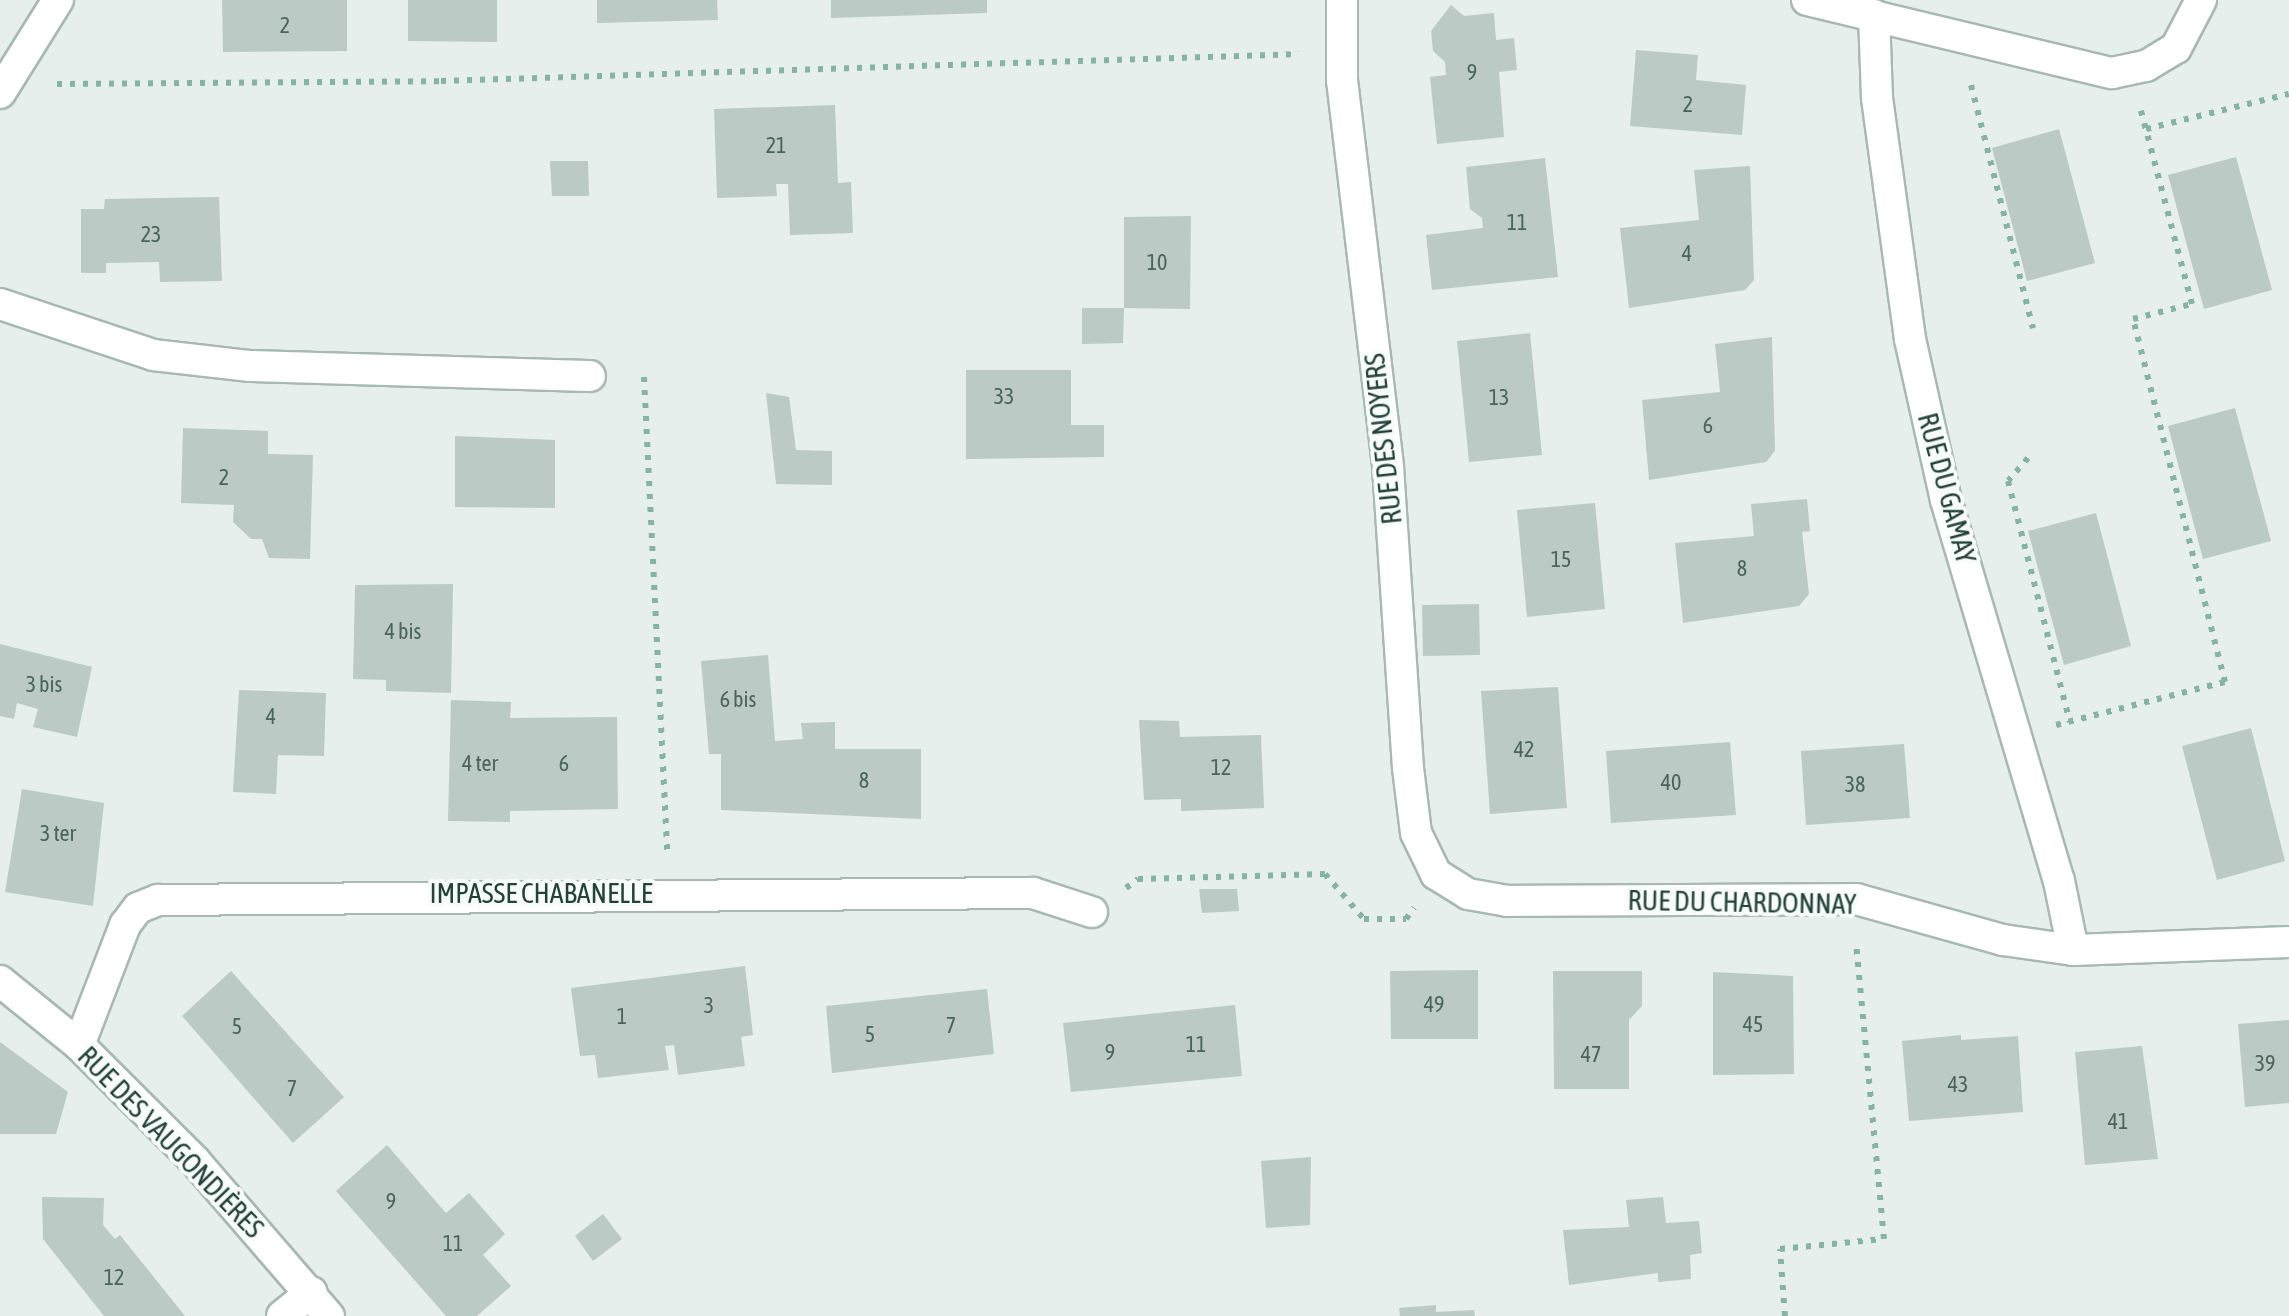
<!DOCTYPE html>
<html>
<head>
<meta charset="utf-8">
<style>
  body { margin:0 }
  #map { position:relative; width:2289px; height:1316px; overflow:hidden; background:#e6efeb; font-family:"Asap Condensed",sans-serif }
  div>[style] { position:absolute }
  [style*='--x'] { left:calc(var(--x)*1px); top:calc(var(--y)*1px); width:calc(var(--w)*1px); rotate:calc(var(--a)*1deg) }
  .building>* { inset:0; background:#bbcac4 }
  .path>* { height:6px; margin-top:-3px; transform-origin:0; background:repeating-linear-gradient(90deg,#86b3a5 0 5px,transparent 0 13px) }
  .roads { filter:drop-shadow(2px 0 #a8b8b2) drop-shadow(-2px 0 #a8b8b2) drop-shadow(0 2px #a8b8b2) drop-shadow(0 -2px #a8b8b2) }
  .minor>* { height:30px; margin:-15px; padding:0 15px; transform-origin:15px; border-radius:15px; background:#fff }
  span { translate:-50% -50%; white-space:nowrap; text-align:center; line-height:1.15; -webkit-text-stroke:8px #f7fbf9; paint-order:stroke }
  .number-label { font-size:22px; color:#4a645c }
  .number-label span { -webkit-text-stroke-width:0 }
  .street-label { font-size:28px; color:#24423a }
</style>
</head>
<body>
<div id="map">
  <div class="building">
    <div style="clip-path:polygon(222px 0,347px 0,347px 51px,223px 52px)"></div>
    <div style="clip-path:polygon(408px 0,497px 0,497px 42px,408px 41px)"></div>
    <div style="clip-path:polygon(597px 0,717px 0,718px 20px,597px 23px)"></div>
    <div style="clip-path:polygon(831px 0,987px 0,987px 13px,831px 18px)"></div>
    <div style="clip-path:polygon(1451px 5px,1464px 16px,1494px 13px,1496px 40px,1514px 38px,1517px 70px,1499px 72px,1504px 137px,1437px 144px,1430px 77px,1446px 75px,1445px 62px,1433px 51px,1431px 31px)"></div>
    <div style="clip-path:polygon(1636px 50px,1698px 55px,1696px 80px,1746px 85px,1742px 135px,1630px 126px)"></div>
    <div style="clip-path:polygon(835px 105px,838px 183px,851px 182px,853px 233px,790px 235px,788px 184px,776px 184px,777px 196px,717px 198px,714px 109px)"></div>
    <div style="clip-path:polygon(2059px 129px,2095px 263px,2027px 281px,1992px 148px)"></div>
    <div style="clip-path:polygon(2236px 157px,2272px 290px,2204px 309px,2168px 175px)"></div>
    <div style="clip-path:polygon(1545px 158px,1558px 277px,1432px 290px,1426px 235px,1483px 228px,1482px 218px,1470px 209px,1466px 167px)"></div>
    <div style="clip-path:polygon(550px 161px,588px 161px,589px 196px,552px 196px)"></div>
    <div style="clip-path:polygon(1750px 166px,1754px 280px,1745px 290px,1629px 308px,1620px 228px,1699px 220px,1694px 170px)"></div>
    <div style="clip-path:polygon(219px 197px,222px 281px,160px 282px,159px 262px,106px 263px,106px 273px,81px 273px,81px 209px,104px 209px,105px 199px)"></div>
    <div style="clip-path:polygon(1191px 216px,1190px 309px,1124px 308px,1124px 217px)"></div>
    <div style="clip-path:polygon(1082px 308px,1124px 308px,1123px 343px,1082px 344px)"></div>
    <div style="clip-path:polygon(1530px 333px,1542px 455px,1469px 462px,1457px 341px)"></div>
    <div style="clip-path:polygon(1772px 337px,1775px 451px,1766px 462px,1649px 480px,1642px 400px,1720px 392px,1715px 344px)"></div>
    <div style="clip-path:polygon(966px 370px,1071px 370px,1071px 425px,1104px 425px,1104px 457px,966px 459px)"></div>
    <div style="clip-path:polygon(766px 393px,789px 397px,796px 450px,832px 451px,832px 485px,776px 484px)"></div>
    <div style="clip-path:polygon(2235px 408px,2271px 541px,2203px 559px,2168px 426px)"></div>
    <div style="clip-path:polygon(183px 428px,268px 431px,268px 454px,313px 455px,310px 559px,269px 558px,262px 539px,251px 539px,233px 522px,234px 505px,181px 503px)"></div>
    <div style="clip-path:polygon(455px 436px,555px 440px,555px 508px,455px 507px)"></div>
    <div style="clip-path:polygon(1807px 499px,1810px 531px,1802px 532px,1809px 594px,1799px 606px,1683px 623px,1675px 543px,1754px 536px,1751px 504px)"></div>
    <div style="clip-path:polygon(1595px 503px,1605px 609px,1527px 617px,1517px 510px)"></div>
    <div style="clip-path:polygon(2096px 513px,2131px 646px,2064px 665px,2028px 531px)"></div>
    <div style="clip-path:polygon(453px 584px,451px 693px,386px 691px,386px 680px,353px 679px,355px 585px)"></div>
    <div style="clip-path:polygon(1479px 604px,1480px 655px,1423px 656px,1422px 605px)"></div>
    <div style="clip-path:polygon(0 644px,92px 667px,77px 737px,33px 727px,38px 709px,17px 703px,14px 719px,0 716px)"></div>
    <div style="clip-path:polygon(768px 655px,775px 741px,803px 739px,801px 723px,835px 722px,835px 749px,921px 749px,921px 819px,721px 810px,721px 754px,709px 754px,701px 661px)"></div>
    <div style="clip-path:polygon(1558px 687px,1567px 808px,1490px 814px,1481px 691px)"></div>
    <div style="clip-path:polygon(239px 690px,326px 693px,324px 756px,278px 755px,276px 794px,233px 792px)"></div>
    <div style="clip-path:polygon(451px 700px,511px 702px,510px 718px,617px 717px,618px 809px,510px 811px,510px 822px,448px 821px)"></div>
    <div style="clip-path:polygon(1139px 720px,1179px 721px,1180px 737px,1261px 735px,1264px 808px,1181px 811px,1181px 799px,1144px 800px)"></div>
    <div style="clip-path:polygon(2251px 728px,2285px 861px,2217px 880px,2182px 746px)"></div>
    <div style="clip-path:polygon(1730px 742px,1736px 815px,1611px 823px,1606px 751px)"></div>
    <div style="clip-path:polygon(1904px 744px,1910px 818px,1806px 825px,1801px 751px)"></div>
    <div style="clip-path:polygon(22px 789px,104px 803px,93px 906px,5px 892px)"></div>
    <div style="clip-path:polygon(1199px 889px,1237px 889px,1239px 911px,1202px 913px)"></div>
    <div style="clip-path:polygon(745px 966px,753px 1035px,741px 1037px,745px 1066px,678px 1075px,674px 1045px,665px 1046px,669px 1070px,598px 1078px,595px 1055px,580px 1056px,571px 988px)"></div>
    <div style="clip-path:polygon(1478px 970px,1478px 1039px,1391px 1039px,1390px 971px)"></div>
    <div style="clip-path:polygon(231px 971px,344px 1097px,293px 1143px,182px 1016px)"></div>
    <div style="clip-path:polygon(1553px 971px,1642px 971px,1642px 1006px,1629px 1020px,1629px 1089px,1554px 1089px)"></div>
    <div style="clip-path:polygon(1713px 972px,1793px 976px,1794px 1074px,1713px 1075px)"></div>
    <div style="clip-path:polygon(987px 989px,994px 1054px,832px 1073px,826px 1006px)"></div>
    <div style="clip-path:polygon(1235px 1005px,1242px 1076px,1071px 1092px,1063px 1023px)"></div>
    <div style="clip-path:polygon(2289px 1020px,2289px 1103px,2245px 1107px,2238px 1024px)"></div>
    <div style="clip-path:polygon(1961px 1035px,1961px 1040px,2018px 1036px,2023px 1112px,1909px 1121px,1902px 1041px)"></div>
    <div style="clip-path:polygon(0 1042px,68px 1092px,56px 1134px,0 1134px)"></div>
    <div style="clip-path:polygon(2142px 1046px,2158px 1159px,2085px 1165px,2075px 1052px)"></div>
    <div style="clip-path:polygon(387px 1145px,446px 1213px,469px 1193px,505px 1234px,483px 1255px,511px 1286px,477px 1316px,446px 1316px,336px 1191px)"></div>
    <div style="clip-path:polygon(1311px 1157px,1310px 1225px,1266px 1228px,1261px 1161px)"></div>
    <div style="clip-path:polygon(42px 1197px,104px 1198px,103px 1225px,115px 1239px,120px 1235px,185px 1316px,104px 1316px,43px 1239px)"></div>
    <div style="clip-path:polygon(1663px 1197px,1666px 1223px,1699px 1221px,1702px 1253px,1690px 1255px,1691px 1279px,1658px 1282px,1658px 1273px,1569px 1285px,1563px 1230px,1629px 1227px,1626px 1200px)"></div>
    <div style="clip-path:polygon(603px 1214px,622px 1239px,593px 1261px,575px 1236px)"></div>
    <div style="clip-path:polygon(1436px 1305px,1436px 1312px,1474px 1310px,1475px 1316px,1400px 1316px,1399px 1308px)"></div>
  </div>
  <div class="path">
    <div style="--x:57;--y:84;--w:384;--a:-0.4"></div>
    <div style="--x:441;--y:81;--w:858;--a:-1.8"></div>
    <div style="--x:1971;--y:85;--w:251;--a:75.7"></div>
    <div style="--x:2146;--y:129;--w:147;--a:-13.8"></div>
    <div style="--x:644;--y:377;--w:479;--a:87.2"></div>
    <div style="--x:2028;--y:458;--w:30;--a:131"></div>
    <div style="--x:2008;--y:481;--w:249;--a:75.6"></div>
    <div style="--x:2056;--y:725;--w:174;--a:-14.3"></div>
    <div style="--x:2225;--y:682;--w:374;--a:-104.2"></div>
    <div style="--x:2133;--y:319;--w:61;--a:-14.3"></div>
    <div style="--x:2192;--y:304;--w:200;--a:-104.8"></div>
    <div style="--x:1126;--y:888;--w:15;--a:-37"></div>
    <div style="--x:1138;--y:879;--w:187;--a:-1.5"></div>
    <div style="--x:1325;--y:874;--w:60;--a:49.1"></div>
    <div style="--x:1364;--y:919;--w:42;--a:0"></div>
    <div style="--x:1406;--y:919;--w:14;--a:-54"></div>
    <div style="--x:1785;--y:1316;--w:67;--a:-94.3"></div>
    <div style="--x:1780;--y:1249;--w:104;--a:-5.5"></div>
    <div style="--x:1884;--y:1239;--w:295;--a:-95.4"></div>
  </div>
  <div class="roads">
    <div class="minor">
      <div style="--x:1342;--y:0;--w:80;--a:90"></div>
      <div style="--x:1342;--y:80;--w:390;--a:83.2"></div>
      <div style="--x:1388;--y:467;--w:302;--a:86.2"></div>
      <div style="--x:1408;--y:768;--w:65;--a:83"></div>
      <div style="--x:1416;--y:833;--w:46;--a:64"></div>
      <div style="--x:1436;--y:874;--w:38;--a:32"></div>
      <div style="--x:1468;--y:894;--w:39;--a:10"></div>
      <div style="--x:1506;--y:901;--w:350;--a:-0.3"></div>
      <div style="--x:1856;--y:899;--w:153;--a:15.6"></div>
      <div style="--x:2003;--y:940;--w:71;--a:8.1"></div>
      <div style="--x:2073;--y:950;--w:216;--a:-2.1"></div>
      <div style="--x:1807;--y:0;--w:314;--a:13.5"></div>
      <div style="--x:2112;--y:73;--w:35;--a:-12"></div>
      <div style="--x:2146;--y:66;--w:35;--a:-31"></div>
      <div style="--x:2176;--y:48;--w:54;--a:-62.5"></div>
      <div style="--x:1874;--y:15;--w:83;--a:87.9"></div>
      <div style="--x:1877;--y:98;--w:243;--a:82.2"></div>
      <div style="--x:1910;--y:339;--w:165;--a:77.4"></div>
      <div style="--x:1946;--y:500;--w:397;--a:73.5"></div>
      <div style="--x:2059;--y:881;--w:70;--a:78.5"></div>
      <div style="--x:0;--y:93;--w:110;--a:-58.1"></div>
      <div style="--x:0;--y:304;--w:161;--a:18.4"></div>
      <div style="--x:153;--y:355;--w:98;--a:6.5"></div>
      <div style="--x:250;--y:366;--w:340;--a:1.7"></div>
      <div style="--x:0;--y:981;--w:102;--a:39"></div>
      <div style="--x:79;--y:1045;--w:164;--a:45"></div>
      <div style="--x:195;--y:1161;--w:205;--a:49.2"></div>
      <div style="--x:79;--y:1045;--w:129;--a:-69"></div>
      <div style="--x:125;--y:925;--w:21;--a:-53"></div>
      <div style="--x:138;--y:908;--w:22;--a:-22"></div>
      <div style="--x:158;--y:900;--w:875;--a:-0.46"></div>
      <div style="--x:1033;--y:893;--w:62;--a:17.9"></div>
      <div style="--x:282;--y:1316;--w:38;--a:-39"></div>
    </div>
  </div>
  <div class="number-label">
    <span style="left:285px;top:26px">2</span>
    <span style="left:1472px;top:73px">9</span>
    <span style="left:1688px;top:105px">2</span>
    <span style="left:776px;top:146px">21</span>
    <span style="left:1517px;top:223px">11</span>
    <span style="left:151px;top:235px">23</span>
    <span style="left:1687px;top:254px">4</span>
    <span style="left:1157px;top:263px">10</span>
    <span style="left:1004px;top:397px">33</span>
    <span style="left:1499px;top:398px">13</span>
    <span style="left:1708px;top:426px">6</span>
    <span style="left:224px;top:478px">2</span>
    <span style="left:1561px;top:560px">15</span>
    <span style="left:1742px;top:569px">8</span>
    <span style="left:403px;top:632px">4 bis</span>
    <span style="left:44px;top:685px">3 bis</span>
    <span style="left:738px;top:700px">6 bis</span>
    <span style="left:271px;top:717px">4</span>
    <span style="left:1524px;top:750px">42</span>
    <span style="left:480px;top:764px">4 ter</span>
    <span style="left:564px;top:764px">6</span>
    <span style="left:1221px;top:768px">12</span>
    <span style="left:864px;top:781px">8</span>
    <span style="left:1671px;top:783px">40</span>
    <span style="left:1855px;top:785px">38</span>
    <span style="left:58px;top:834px">3 ter</span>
    <span style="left:1434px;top:1005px">49</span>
    <span style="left:709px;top:1006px">3</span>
    <span style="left:622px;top:1017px">1</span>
    <span style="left:1753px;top:1025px">45</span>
    <span style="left:951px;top:1026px">7</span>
    <span style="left:237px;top:1027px">5</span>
    <span style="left:870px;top:1035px">5</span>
    <span style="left:1196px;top:1045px">11</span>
    <span style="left:1110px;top:1053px">9</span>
    <span style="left:1591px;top:1055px">47</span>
    <span style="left:2265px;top:1064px">39</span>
    <span style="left:1958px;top:1085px">43</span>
    <span style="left:292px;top:1089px">7</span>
    <span style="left:2118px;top:1122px">41</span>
    <span style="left:391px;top:1202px">9</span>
    <span style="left:453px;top:1244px">11</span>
    <span style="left:114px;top:1278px">12</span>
  </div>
  <div class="street-label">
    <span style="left:1383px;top:439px;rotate:-96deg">RUE DES NOYERS</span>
    <span style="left:1947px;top:488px;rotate:75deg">RUE DU GAMAY</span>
    <span style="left:541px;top:893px">IMPASSE CHABANELLE</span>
    <span style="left:1742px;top:902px;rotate:1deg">RUE DU CHARDONNAY</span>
    <span style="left:171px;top:1142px;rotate:46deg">RUE DES VAUGONDIÈRES</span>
  </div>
</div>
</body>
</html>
